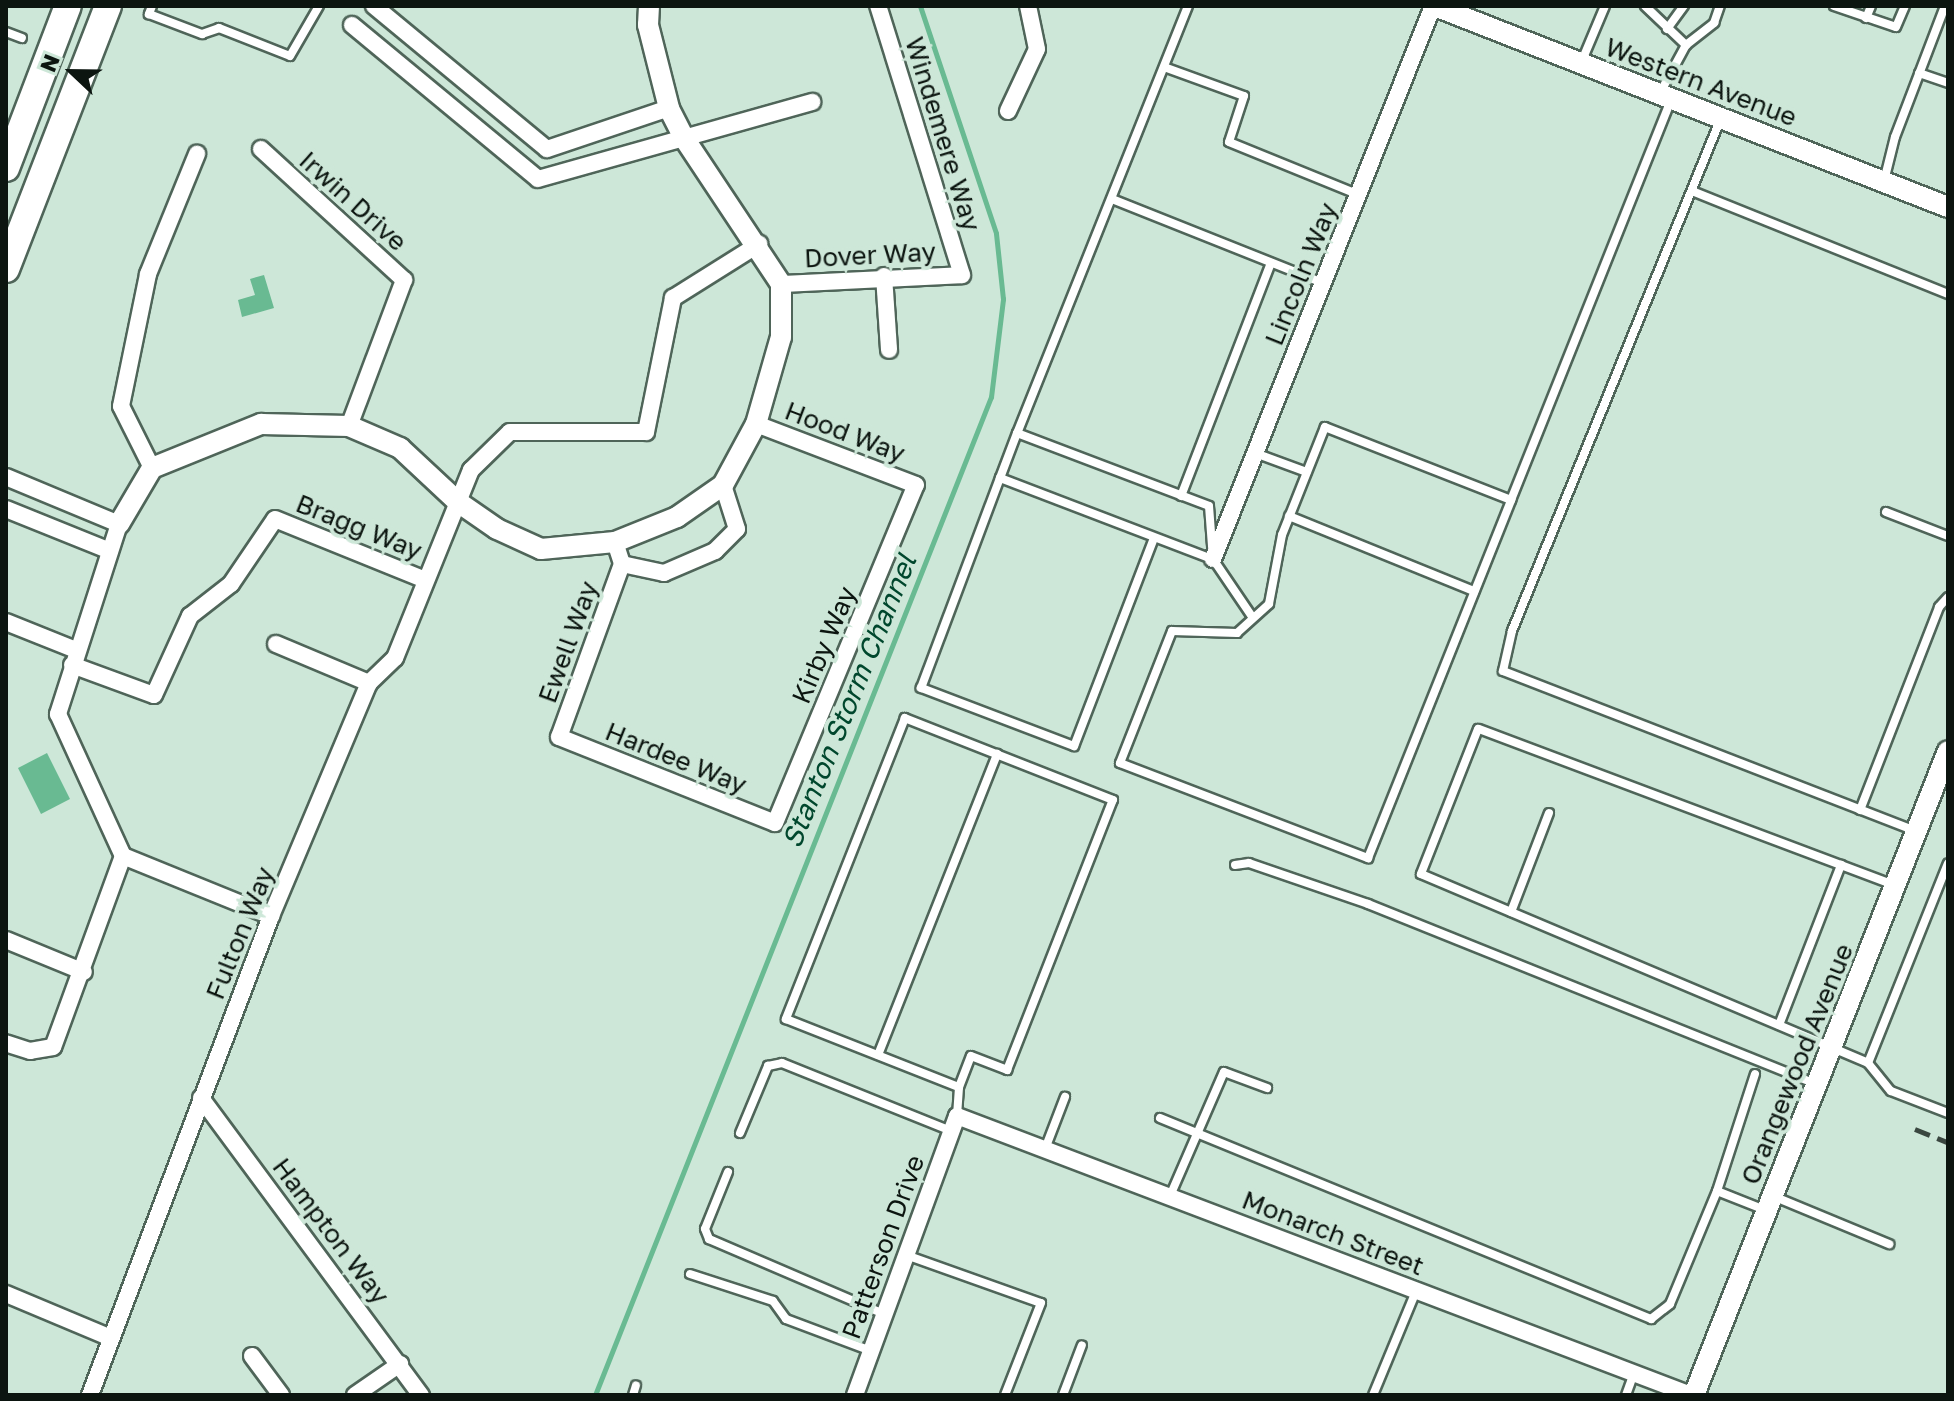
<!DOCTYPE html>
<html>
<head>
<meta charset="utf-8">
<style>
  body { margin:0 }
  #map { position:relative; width:1954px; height:1401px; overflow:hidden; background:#cde7d8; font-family:"Golos Text",sans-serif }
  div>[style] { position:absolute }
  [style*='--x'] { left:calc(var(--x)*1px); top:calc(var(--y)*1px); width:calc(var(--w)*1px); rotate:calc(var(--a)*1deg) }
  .water>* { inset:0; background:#69ba92 }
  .stream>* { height:5px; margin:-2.5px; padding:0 2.5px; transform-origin:2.5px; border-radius:2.5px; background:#69ba92 }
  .roads { filter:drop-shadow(2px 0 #4f6559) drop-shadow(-2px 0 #4f6559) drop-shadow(0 2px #4f6559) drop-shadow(0 -2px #4f6559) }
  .service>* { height:8px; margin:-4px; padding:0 4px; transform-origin:4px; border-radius:4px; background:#fff }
  .minor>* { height:16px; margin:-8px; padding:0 8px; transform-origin:8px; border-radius:8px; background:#fff }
  .tertiary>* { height:20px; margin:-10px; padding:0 10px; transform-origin:10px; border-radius:10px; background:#fff }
  .primary>* { height:26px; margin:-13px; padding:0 13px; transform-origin:13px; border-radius:13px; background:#fff }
  .rail>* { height:5px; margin-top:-2.5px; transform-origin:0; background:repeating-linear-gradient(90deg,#3a4740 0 16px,transparent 0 24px) }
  span { translate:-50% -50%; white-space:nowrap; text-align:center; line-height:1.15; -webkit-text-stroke:8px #cde7d8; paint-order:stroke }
  .street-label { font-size:26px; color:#0c1510 }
  .water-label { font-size:28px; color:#00472d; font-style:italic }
  .frame { position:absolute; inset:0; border:8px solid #0c1510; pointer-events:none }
  .north { position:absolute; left:32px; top:32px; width:80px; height:80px; -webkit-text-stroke:6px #cde7d8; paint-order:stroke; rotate:292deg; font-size:22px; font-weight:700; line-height:32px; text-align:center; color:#0c1510 }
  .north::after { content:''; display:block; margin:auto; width:28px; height:36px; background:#0c1510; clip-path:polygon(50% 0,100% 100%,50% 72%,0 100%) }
</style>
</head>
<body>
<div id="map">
  <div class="water">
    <div style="clip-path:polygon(264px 275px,274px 308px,242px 317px,238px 300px,255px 295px,250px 279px)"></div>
    <div style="clip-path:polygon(47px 753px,70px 799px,41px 814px,18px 768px)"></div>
  </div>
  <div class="stream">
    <div style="--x:595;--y:1395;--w:1074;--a:-68.36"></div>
    <div style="--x:991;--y:397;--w:99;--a:-83"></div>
    <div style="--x:1003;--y:299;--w:66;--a:-96.1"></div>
    <div style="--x:996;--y:233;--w:239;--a:-108.5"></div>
  </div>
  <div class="roads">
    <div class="service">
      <div style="--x:152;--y:6;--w:9;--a:111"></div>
      <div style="--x:149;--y:14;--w:57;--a:20.7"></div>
      <div style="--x:202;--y:34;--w:18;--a:-19"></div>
      <div style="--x:219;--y:28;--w:76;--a:21.5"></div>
      <div style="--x:290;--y:56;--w:58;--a:-59.9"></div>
      <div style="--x:1188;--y:6;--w:460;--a:111.8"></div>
      <div style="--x:1017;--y:433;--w:205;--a:20.8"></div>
      <div style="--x:1209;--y:506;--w:53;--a:85.7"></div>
      <div style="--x:1213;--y:559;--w:71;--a:55.9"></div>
      <div style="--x:1645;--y:6;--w:57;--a:43.6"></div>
      <div style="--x:1834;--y:6;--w:65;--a:18.7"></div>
      <div style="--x:1896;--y:27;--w:23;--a:-67"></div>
      <div style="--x:1866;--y:18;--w:13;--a:-67"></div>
      <div style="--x:1667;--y:29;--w:29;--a:-54"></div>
      <div style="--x:6;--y:32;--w:17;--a:21"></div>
      <div style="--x:1581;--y:63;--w:62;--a:-67.2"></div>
      <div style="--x:1164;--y:67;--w:85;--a:19.9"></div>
      <div style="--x:1244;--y:96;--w:48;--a:108.1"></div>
      <div style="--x:1229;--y:142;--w:138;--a:22.1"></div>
      <div style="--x:1919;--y:73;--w:31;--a:19"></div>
      <div style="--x:1660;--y:93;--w:55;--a:-61.6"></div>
      <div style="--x:1686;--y:45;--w:36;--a:-38"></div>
      <div style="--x:1714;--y:23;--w:18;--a:-71"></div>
      <div style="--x:1721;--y:118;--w:554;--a:112.17"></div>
      <div style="--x:1512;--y:631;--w:41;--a:102.7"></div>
      <div style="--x:1503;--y:671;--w:442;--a:21.2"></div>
      <div style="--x:1884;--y:181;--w:45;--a:-76"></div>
      <div style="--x:1895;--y:137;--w:140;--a:-69.1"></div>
      <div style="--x:1692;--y:191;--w:276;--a:21.9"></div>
      <div style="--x:1112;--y:199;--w:227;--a:21.7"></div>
      <div style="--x:1255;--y:453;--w:55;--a:20.1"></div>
      <div style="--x:1000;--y:478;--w:48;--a:-69.3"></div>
      <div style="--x:1181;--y:496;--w:250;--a:-68.9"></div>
      <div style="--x:1511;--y:500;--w:200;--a:-158.6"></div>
      <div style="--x:1325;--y:427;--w:116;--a:111.7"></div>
      <div style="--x:1282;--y:535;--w:70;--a:100.7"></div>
      <div style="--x:1269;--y:604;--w:43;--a:137.8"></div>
      <div style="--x:1237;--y:633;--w:65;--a:-178.2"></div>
      <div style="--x:1172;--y:631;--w:142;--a:111.5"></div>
      <div style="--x:1120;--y:763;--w:266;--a:21"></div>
      <div style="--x:1368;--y:858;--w:386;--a:-68.2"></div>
      <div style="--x:1511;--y:500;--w:432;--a:-68.2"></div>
      <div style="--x:1886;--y:512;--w:66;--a:21.2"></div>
      <div style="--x:1289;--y:516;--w:200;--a:22.1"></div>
      <div style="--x:1154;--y:538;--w:223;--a:111"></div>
      <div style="--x:1074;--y:746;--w:164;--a:-159.2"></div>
      <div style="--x:921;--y:688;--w:224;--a:-69.4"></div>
      <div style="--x:1000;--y:478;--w:227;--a:20.9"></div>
      <div style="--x:1860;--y:810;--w:218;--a:-68.7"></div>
      <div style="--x:1939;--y:607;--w:13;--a:-48"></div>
      <div style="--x:1235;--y:865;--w:14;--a:-8"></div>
      <div style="--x:1249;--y:863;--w:126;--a:19"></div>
      <div style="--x:1368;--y:904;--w:483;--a:21.9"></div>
      <div style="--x:1894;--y:885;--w:444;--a:-159.4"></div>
      <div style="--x:1478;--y:729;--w:156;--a:111.5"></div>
      <div style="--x:1421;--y:874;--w:485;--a:22.9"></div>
      <div style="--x:1868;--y:1063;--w:36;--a:51"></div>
      <div style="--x:1891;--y:1091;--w:61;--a:21.1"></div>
      <div style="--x:1511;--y:912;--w:106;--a:-69"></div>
      <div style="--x:1779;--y:1025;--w:172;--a:-68.8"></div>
      <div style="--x:878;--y:1055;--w:324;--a:-68.4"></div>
      <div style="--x:1868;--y:1063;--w:215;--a:-68.2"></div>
      <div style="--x:957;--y:1116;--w:29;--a:-86"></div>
      <div style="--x:959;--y:1087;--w:33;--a:-69"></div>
      <div style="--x:971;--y:1056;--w:39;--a:21"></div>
      <div style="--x:1007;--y:1070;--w:290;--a:-68.6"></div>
      <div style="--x:1113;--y:800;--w:224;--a:-158.5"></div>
      <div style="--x:905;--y:718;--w:324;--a:111.6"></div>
      <div style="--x:786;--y:1019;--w:186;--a:21.5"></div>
      <div style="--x:1160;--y:1118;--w:531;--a:22.26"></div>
      <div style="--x:1651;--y:1319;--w:24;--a:-38"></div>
      <div style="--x:1670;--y:1304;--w:122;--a:-67.4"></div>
      <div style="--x:1717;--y:1191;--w:123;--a:-72"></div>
      <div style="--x:740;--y:1133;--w:73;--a:-67.3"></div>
      <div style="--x:768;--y:1066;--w:14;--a:-12"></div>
      <div style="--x:782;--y:1063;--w:182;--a:21.9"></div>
      <div style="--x:1045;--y:1149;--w:56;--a:-69"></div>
      <div style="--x:728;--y:1172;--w:61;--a:112"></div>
      <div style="--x:705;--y:1229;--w:11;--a:68"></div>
      <div style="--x:709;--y:1239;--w:190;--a:23.2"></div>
      <div style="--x:1717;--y:1191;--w:52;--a:21.6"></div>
      <div style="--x:1170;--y:1196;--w:135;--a:-66.5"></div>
      <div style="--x:1224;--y:1072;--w:46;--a:20.4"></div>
      <div style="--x:1773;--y:1196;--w:126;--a:22.5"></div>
      <div style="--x:906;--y:1255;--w:143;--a:19.6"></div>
      <div style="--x:1041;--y:1303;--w:99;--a:111.4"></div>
      <div style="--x:690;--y:1274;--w:87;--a:18"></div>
      <div style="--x:773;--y:1301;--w:22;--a:54"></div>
      <div style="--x:786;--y:1319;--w:91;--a:20.6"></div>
      <div style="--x:633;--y:1395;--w:10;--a:-73"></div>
      <div style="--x:1063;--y:1395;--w:53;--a:-69.2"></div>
      <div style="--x:1373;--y:1395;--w:113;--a:-67.5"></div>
      <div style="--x:1626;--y:1395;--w:23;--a:-70"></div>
    </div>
    <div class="minor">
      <div style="--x:374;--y:6;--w:224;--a:39.6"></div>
      <div style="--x:547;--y:149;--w:129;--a:-18.6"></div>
      <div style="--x:352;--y:25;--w:241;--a:39.6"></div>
      <div style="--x:538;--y:179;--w:285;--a:-15.7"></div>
      <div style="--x:1008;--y:111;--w:68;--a:-64.9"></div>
      <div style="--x:1037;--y:49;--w:44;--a:-101.8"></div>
      <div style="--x:261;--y:149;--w:194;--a:42.5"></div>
      <div style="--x:404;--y:280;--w:156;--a:110.6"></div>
      <div style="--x:884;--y:276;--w:74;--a:86.1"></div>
      <div style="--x:781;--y:284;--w:181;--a:-2.8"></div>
      <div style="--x:962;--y:275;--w:282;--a:-107.3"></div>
      <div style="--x:152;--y:468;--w:69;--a:-116.6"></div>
      <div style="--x:121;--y:406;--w:135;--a:-78.4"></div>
      <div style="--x:148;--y:274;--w:130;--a:-67.8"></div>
      <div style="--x:6;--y:477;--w:122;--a:22.6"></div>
      <div style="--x:119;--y:524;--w:200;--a:107.8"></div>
      <div style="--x:58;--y:714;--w:156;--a:65.4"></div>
      <div style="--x:123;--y:856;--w:203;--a:110.1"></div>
      <div style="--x:53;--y:1047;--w:23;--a:170"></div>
      <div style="--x:30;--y:1051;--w:25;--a:-162"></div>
      <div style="--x:6;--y:509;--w:112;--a:22"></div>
      <div style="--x:615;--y:542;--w:23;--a:72"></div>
      <div style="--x:622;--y:564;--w:184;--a:110"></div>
      <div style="--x:559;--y:737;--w:232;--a:21.7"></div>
      <div style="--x:775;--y:823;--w:366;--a:-67.4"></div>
      <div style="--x:916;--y:485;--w:171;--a:-159.1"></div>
      <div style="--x:1213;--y:559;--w:595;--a:-68.31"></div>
      <div style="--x:622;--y:564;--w:43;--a:12.1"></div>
      <div style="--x:664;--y:573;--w:56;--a:-23.3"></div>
      <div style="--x:715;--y:551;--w:31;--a:-45"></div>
      <div style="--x:737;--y:529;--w:46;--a:-107.7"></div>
      <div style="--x:6;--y:622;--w:75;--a:21.8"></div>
      <div style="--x:276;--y:644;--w:101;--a:22.8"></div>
      <div style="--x:72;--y:665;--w:87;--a:20.1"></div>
      <div style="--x:154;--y:695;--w:87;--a:-65.5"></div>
      <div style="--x:190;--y:616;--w:52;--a:-38"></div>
      <div style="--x:231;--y:584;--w:78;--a:-55.9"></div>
      <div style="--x:275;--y:519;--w:162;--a:22.1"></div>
      <div style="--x:123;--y:856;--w:160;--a:22.1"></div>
      <div style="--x:6;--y:940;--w:84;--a:22.3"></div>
      <div style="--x:201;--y:1098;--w:370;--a:53.5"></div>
      <div style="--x:6;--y:1294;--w:114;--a:22.7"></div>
      <div style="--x:252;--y:1356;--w:49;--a:53.4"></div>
      <div style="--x:90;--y:1395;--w:512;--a:-69.3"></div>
      <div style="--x:271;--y:916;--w:253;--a:-67.2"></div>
      <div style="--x:369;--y:683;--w:36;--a:-44"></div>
      <div style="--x:395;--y:658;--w:203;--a:-68"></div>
      <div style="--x:471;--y:470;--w:54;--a:-44.3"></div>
      <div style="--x:510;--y:432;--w:136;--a:0"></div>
      <div style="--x:646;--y:432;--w:137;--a:-78.6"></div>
      <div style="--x:673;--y:298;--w:102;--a:-32.1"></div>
      <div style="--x:355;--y:1395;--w:55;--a:-34.6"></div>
      <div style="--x:855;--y:1395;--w:297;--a:-69.9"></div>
      <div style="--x:957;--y:1116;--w:785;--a:20.81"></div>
    </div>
    <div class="tertiary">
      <div style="--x:1435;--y:6;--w:551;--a:21.4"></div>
      <div style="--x:119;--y:524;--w:65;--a:-59.5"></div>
      <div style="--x:152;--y:468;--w:118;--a:-22"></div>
      <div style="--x:261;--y:424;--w:88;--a:1.3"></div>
      <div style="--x:349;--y:426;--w:56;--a:23.3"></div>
      <div style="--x:400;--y:448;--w:79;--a:43"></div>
      <div style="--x:458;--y:502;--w:47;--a:34.7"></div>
      <div style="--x:497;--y:529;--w:48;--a:24.4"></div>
      <div style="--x:541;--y:549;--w:74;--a:-5.4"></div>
      <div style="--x:615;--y:542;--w:67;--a:-22"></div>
      <div style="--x:677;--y:517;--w:56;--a:-34.8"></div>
      <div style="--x:723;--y:485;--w:69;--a:-61.6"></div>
      <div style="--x:756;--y:424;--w:91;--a:-74"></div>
      <div style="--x:781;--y:337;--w:53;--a:-90"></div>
      <div style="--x:781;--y:284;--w:175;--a:-123.6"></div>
      <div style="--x:684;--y:138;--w:34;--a:-117"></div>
      <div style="--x:669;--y:108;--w:86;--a:-104.2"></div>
      <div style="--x:648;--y:25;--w:19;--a:-87"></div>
      <div style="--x:1694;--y:1395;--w:692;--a:-68.48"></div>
    </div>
    <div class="primary">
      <div style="--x:6;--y:168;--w:173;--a:-69.1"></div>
      <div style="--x:6;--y:269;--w:282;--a:-68.8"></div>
    </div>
  </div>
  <div class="rail">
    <div style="--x:1915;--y:1129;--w:35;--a:22"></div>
  </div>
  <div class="street-label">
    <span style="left:1701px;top:82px;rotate:21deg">Western Avenue</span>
    <span style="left:943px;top:134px;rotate:73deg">Windemere Way</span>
    <span style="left:353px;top:201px;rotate:42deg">Irwin Drive</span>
    <span style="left:870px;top:255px;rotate:-3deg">Dover Way</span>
    <span style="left:1301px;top:274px;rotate:-68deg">Lincoln Way</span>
    <span style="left:845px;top:432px;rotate:21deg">Hood Way</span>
    <span style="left:359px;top:527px;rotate:22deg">Bragg Way</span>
    <span style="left:568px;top:642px;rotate:-70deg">Ewell Way</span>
    <span style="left:824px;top:645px;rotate:-67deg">Kirby Way</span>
    <span style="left:676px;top:758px;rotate:22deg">Hardee Way</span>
    <span style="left:240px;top:933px;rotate:-68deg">Fulton Way</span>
    <span style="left:1797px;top:1064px;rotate:-68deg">Orangewood Avenue</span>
    <span style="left:331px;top:1231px;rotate:53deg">Hampton Way</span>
    <span style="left:1333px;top:1233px;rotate:21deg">Monarch Street</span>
    <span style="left:883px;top:1247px;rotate:-70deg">Patterson Drive</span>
  </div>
  <div class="water-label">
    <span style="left:849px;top:701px;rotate:-68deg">Stanton Storm Channel</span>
  </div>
  <div class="frame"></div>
  <div class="north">N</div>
</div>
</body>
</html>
